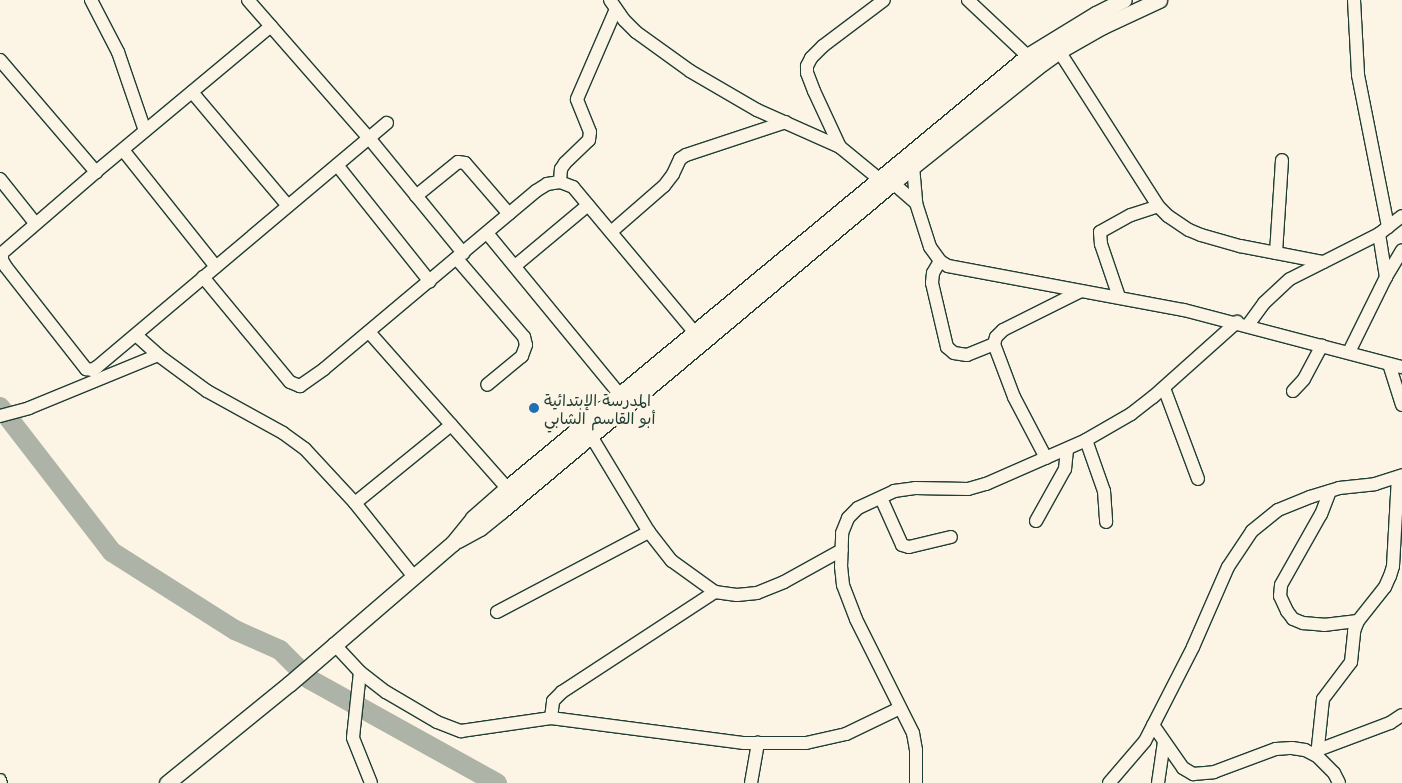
<!DOCTYPE html>
<html>
<head>
<meta charset="utf-8">
<style>
  body { margin:0 }
  #map { position:relative; width:1402px; height:783px; overflow:hidden; background:#fcf5e5; font-family:"Playpen Sans","Playpen Sans Arabic",sans-serif }
  div>[style] { position:absolute }
  [style*='--x'] { left:calc(var(--x)*1px); top:calc(var(--y)*1px); width:calc(var(--w)*1px); rotate:calc(var(--a)*1deg) }
  .river>* { height:20px; margin:-10px; padding:0 10px; transform-origin:10px; border-radius:10px; background:#aeb3a7 }
  .roads { filter:drop-shadow(1px 0 #1f3d34) drop-shadow(-1px 0 #1f3d34) drop-shadow(0 1px #1f3d34) drop-shadow(0 -1px #1f3d34) }
  .minor>* { height:12px; margin:-6px; padding:0 6px; transform-origin:6px; border-radius:6px; background:#fcf5e5 }
  .major>* { height:15px; margin:-7.5px; padding:0 7.5px; transform-origin:7.5px; border-radius:7.5px; background:#fcf5e5 }
  .dots>* { width:14px; height:14px; translate:-50% -50%; box-sizing:border-box; border:2px solid #fcf5e5; border-radius:50% }
  span { translate:-50% -50%; white-space:nowrap; text-align:center; line-height:1.15; -webkit-text-stroke:5px #fcf5e5; paint-order:stroke }
  .poi-label { font-size:16px; color:#1f3d34 }
  .left { translate:0 -50%; text-align:left }
</style>
</head>
<body>
<div id="map">
  <div class="river">
    <div style="--x:0;--y:407;--w:183;--a:52.3"></div>
    <div style="--x:112;--y:552;--w:146;--a:32.4"></div>
    <div style="--x:235;--y:630;--w:49;--a:24"></div>
    <div style="--x:280;--y:650;--w:41;--a:45"></div>
    <div style="--x:309;--y:679;--w:215;--a:29"></div>
  </div>
  <div class="roads">
    <div class="minor">
      <div style="--x:91;--y:0;--w:59;--a:62.6"></div>
      <div style="--x:118;--y:52;--w:83;--a:71.1"></div>
      <div style="--x:248;--y:0;--w:184;--a:48.8"></div>
      <div style="--x:369;--y:138;--w:149;--a:50.7"></div>
      <div style="--x:610;--y:0;--w:24;--a:55"></div>
      <div style="--x:624;--y:20;--w:17;--a:45"></div>
      <div style="--x:636;--y:32;--w:67;--a:35.8"></div>
      <div style="--x:690;--y:71;--w:78;--a:30.2"></div>
      <div style="--x:757;--y:110;--w:91;--a:24"></div>
      <div style="--x:840;--y:147;--w:50;--a:39.4"></div>
      <div style="--x:968;--y:0;--w:91;--a:43.2"></div>
      <div style="--x:1354;--y:0;--w:75;--a:86.9"></div>
      <div style="--x:1358;--y:75;--w:155;--a:78.8"></div>
      <div style="--x:271;--y:26;--w:228;--a:140.2"></div>
      <div style="--x:96;--y:172;--w:124;--a:139.2"></div>
      <div style="--x:2;--y:253;--w:7;--a:90"></div>
      <div style="--x:2;--y:260;--w:8;--a:60"></div>
      <div style="--x:6;--y:267;--w:130;--a:51.9"></div>
      <div style="--x:86;--y:369;--w:6;--a:9"></div>
      <div style="--x:92;--y:370;--w:6;--a:-31"></div>
      <div style="--x:97;--y:367;--w:379;--a:-40.1"></div>
      <div style="--x:1059;--y:51;--w:184;--a:57.4"></div>
      <div style="--x:1158;--y:206;--w:14;--a:45"></div>
      <div style="--x:1168;--y:216;--w:25;--a:34"></div>
      <div style="--x:1189;--y:230;--w:13;--a:23"></div>
      <div style="--x:1201;--y:235;--w:41;--a:15.8"></div>
      <div style="--x:1240;--y:246;--w:85;--a:10.9"></div>
      <div style="--x:0;--y:60;--w:148;--a:49.4"></div>
      <div style="--x:192;--y:92;--w:149;--a:49.9"></div>
      <div style="--x:840;--y:147;--w:62;--a:-114.9"></div>
      <div style="--x:814;--y:91;--w:19;--a:-111"></div>
      <div style="--x:807;--y:73;--w:7;--a:-90"></div>
      <div style="--x:807;--y:66;--w:9;--a:-63"></div>
      <div style="--x:811;--y:58;--w:17;--a:-45"></div>
      <div style="--x:823;--y:46;--w:76;--a:-37"></div>
      <div style="--x:123;--y:150;--w:149;--a:51.5"></div>
      <div style="--x:909;--y:160;--w:7;--a:56"></div>
      <div style="--x:913;--y:166;--w:37;--a:85"></div>
      <div style="--x:916;--y:203;--w:46;--a:72.3"></div>
      <div style="--x:930;--y:247;--w:17;--a:54"></div>
      <div style="--x:940;--y:261;--w:9;--a:32"></div>
      <div style="--x:948;--y:266;--w:240;--a:10.6"></div>
      <div style="--x:1184;--y:310;--w:225;--a:14.7"></div>
      <div style="--x:337;--y:165;--w:149;--a:51.5"></div>
      <div style="--x:886;--y:177;--w:40;--a:41"></div>
      <div style="--x:0;--y:179;--w:56;--a:51.5"></div>
      <div style="--x:560;--y:182;--w:13;--a:-86"></div>
      <div style="--x:561;--y:169;--w:7;--a:-56"></div>
      <div style="--x:565;--y:163;--w:33;--a:-44"></div>
      <div style="--x:589;--y:140;--w:8;--a:-83"></div>
      <div style="--x:590;--y:132;--w:35;--a:-112"></div>
      <div style="--x:577;--y:99;--w:98;--a:-66.6"></div>
      <div style="--x:416;--y:196;--w:54;--a:-39"></div>
      <div style="--x:458;--y:162;--w:7;--a:8"></div>
      <div style="--x:465;--y:163;--w:67;--a:49.2"></div>
      <div style="--x:611;--y:232;--w:70;--a:-41"></div>
      <div style="--x:664;--y:186;--w:15;--a:-53"></div>
      <div style="--x:673;--y:174;--w:17;--a:-65"></div>
      <div style="--x:680;--y:159;--w:7;--a:-34"></div>
      <div style="--x:686;--y:155;--w:105;--a:-18.3"></div>
      <div style="--x:487;--y:233;--w:210;--a:50.6"></div>
      <div style="--x:1379;--y:234;--w:44;--a:80.8"></div>
      <div style="--x:1276;--y:253;--w:93;--a:-86.3"></div>
      <div style="--x:457;--y:259;--w:103;--a:49.3"></div>
      <div style="--x:524;--y:337;--w:8;--a:76"></div>
      <div style="--x:526;--y:345;--w:12;--a:110"></div>
      <div style="--x:522;--y:356;--w:45;--a:140.4"></div>
      <div style="--x:940;--y:261;--w:14;--a:120"></div>
      <div style="--x:933;--y:273;--w:10;--a:96"></div>
      <div style="--x:932;--y:283;--w:66;--a:76.8"></div>
      <div style="--x:947;--y:347;--w:9;--a:41"></div>
      <div style="--x:954;--y:353;--w:13;--a:9"></div>
      <div style="--x:967;--y:355;--w:29;--a:-22"></div>
      <div style="--x:515;--y:266;--w:95;--a:-39.9"></div>
      <div style="--x:203;--y:277;--w:136;--a:50.4"></div>
      <div style="--x:290;--y:382;--w:11;--a:22"></div>
      <div style="--x:300;--y:386;--w:29;--a:-35"></div>
      <div style="--x:324;--y:369;--w:277;--a:-40"></div>
      <div style="--x:536;--y:191;--w:13;--a:-32"></div>
      <div style="--x:547;--y:184;--w:13;--a:-9"></div>
      <div style="--x:560;--y:182;--w:14;--a:21"></div>
      <div style="--x:573;--y:187;--w:190;--a:50.1"></div>
      <div style="--x:1119;--y:297;--w:56;--a:-108.8"></div>
      <div style="--x:1101;--y:244;--w:12;--a:-95"></div>
      <div style="--x:1100;--y:232;--w:35;--a:-29"></div>
      <div style="--x:1131;--y:215;--w:28;--a:-18"></div>
      <div style="--x:1248;--y:325;--w:27;--a:-54"></div>
      <div style="--x:1264;--y:303;--w:35;--a:-43"></div>
      <div style="--x:1290;--y:279;--w:100;--a:-26.8"></div>
      <div style="--x:1379;--y:234;--w:29;--a:-38"></div>
      <div style="--x:369;--y:332;--w:208;--a:48.5"></div>
      <div style="--x:136;--y:335;--w:30;--a:42"></div>
      <div style="--x:158;--y:355;--w:61;--a:36.3"></div>
      <div style="--x:207;--y:391;--w:87;--a:28.9"></div>
      <div style="--x:283;--y:433;--w:27;--a:36"></div>
      <div style="--x:305;--y:449;--w:74;--a:47.2"></div>
      <div style="--x:355;--y:503;--w:95;--a:51.4"></div>
      <div style="--x:1349;--y:352;--w:84;--a:-63.7"></div>
      <div style="--x:1386;--y:277;--w:31;--a:-59"></div>
      <div style="--x:1389;--y:364;--w:43;--a:72.4"></div>
      <div style="--x:1164;--y:388;--w:97;--a:69.5"></div>
      <div style="--x:1293;--y:391;--w:16;--a:-47"></div>
      <div style="--x:1304;--y:379;--w:38;--a:-62"></div>
      <div style="--x:0;--y:416;--w:30;--a:-15"></div>
      <div style="--x:29;--y:408;--w:139;--a:-22.3"></div>
      <div style="--x:591;--y:436;--w:112;--a:58.9"></div>
      <div style="--x:649;--y:532;--w:37;--a:52"></div>
      <div style="--x:672;--y:561;--w:53;--a:35.8"></div>
      <div style="--x:715;--y:592;--w:22;--a:8"></div>
      <div style="--x:737;--y:595;--w:20;--a:-6"></div>
      <div style="--x:757;--y:593;--w:29;--a:-22"></div>
      <div style="--x:784;--y:582;--w:66;--a:-28.9"></div>
      <div style="--x:1086;--y:440;--w:54;--a:70.6"></div>
      <div style="--x:1104;--y:491;--w:31;--a:86"></div>
      <div style="--x:1046;--y:458;--w:69;--a:-117.7"></div>
      <div style="--x:1014;--y:397;--w:57;--a:-110.7"></div>
      <div style="--x:994;--y:344;--w:7;--a:-74"></div>
      <div style="--x:996;--y:337;--w:10;--a:-45"></div>
      <div style="--x:1003;--y:330;--w:87;--a:-26.6"></div>
      <div style="--x:1330;--y:491;--w:25;--a:111"></div>
      <div style="--x:1321;--y:514;--w:81;--a:119.4"></div>
      <div style="--x:1281;--y:585;--w:11;--a:95"></div>
      <div style="--x:1280;--y:596;--w:17;--a:65"></div>
      <div style="--x:1287;--y:611;--w:10;--a:53"></div>
      <div style="--x:1293;--y:619;--w:11;--a:22"></div>
      <div style="--x:1303;--y:623;--w:21;--a:5"></div>
      <div style="--x:1324;--y:625;--w:34;--a:-7"></div>
      <div style="--x:881;--y:498;--w:51;--a:65.9"></div>
      <div style="--x:902;--y:545;--w:7;--a:16"></div>
      <div style="--x:909;--y:547;--w:43;--a:-13.4"></div>
      <div style="--x:355;--y:503;--w:124;--a:-39.1"></div>
      <div style="--x:1036;--y:521;--w:60;--a:-60.9"></div>
      <div style="--x:1065;--y:469;--w:20;--a:-84"></div>
      <div style="--x:497;--y:612;--w:172;--a:-27.8"></div>
      <div style="--x:334;--y:644;--w:38;--a:47"></div>
      <div style="--x:360;--y:672;--w:33;--a:38"></div>
      <div style="--x:386;--y:692;--w:59;--a:30.5"></div>
      <div style="--x:437;--y:722;--w:26;--a:21"></div>
      <div style="--x:461;--y:731;--w:91;--a:-8.2"></div>
      <div style="--x:551;--y:718;--w:195;--a:7.4"></div>
      <div style="--x:744;--y:743;--w:62;--a:0"></div>
      <div style="--x:806;--y:743;--w:41;--a:-12.7"></div>
      <div style="--x:846;--y:734;--w:60;--a:-25.7"></div>
      <div style="--x:360;--y:672;--w:66;--a:96.1"></div>
      <div style="--x:353;--y:738;--w:48;--a:68.2"></div>
      <div style="--x:551;--y:718;--w:17;--a:-83"></div>
      <div style="--x:553;--y:701;--w:13;--a:-45"></div>
      <div style="--x:562;--y:692;--w:183;--a:-33.2"></div>
      <div style="--x:1153;--y:725;--w:52;--a:55.1"></div>
      <div style="--x:1183;--y:768;--w:12;--a:31"></div>
      <div style="--x:1193;--y:774;--w:21;--a:-5"></div>
      <div style="--x:1214;--y:772;--w:66;--a:-20.4"></div>
      <div style="--x:1276;--y:749;--w:16;--a:-4"></div>
      <div style="--x:1292;--y:748;--w:13;--a:9"></div>
      <div style="--x:1305;--y:750;--w:13;--a:27"></div>
      <div style="--x:1317;--y:756;--w:24;--a:45"></div>
      <div style="--x:1334;--y:773;--w:11;--a:63"></div>
      <div style="--x:1318;--y:750;--w:77;--a:-20.6"></div>
      <div style="--x:1390;--y:723;--w:14;--a:-34"></div>
      <div style="--x:1317;--y:756;--w:57;--a:-84"></div>
      <div style="--x:1323;--y:699;--w:46;--a:-52.9"></div>
      <div style="--x:1351;--y:662;--w:31;--a:-84"></div>
      <div style="--x:1354;--y:631;--w:11;--a:-68"></div>
      <div style="--x:1358;--y:621;--w:43;--a:-51.5"></div>
      <div style="--x:1385;--y:587;--w:12;--a:-66"></div>
      <div style="--x:1390;--y:576;--w:10;--a:-73"></div>
      <div style="--x:1393;--y:566;--w:89;--a:-86.8"></div>
      <div style="--x:0;--y:780;--w:3;--a:72"></div>
      <div style="--x:751;--y:783;--w:41;--a:-80.1"></div>
      <div style="--x:916;--y:783;--w:33;--a:-90"></div>
      <div style="--x:916;--y:750;--w:17;--a:-100"></div>
      <div style="--x:913;--y:733;--w:127;--a:-116.6"></div>
      <div style="--x:856;--y:619;--w:36;--a:-111"></div>
      <div style="--x:843;--y:585;--w:18;--a:-96"></div>
      <div style="--x:841;--y:567;--w:34;--a:-88"></div>
      <div style="--x:842;--y:533;--w:16;--a:-68"></div>
      <div style="--x:848;--y:518;--w:14;--a:-45"></div>
      <div style="--x:858;--y:508;--w:40;--a:-25"></div>
      <div style="--x:894;--y:491;--w:21;--a:-8"></div>
      <div style="--x:915;--y:488;--w:53;--a:1.1"></div>
      <div style="--x:968;--y:489;--w:19;--a:-16"></div>
      <div style="--x:986;--y:484;--w:109;--a:-23.7"></div>
      <div style="--x:1086;--y:440;--w:52;--a:-30"></div>
      <div style="--x:1131;--y:414;--w:28;--a:-38"></div>
      <div style="--x:1153;--y:397;--w:113;--a:-41.8"></div>
      <div style="--x:1109;--y:783;--w:55;--a:-49.4"></div>
      <div style="--x:1145;--y:741;--w:106;--a:-62.9"></div>
      <div style="--x:1193;--y:647;--w:87;--a:-66.4"></div>
      <div style="--x:1228;--y:567;--w:43;--a:-56.3"></div>
      <div style="--x:1252;--y:531;--w:33;--a:-39"></div>
      <div style="--x:1278;--y:510;--w:35;--a:-22"></div>
      <div style="--x:1310;--y:497;--w:30;--a:-17"></div>
      <div style="--x:1339;--y:488;--w:36;--a:-6"></div>
      <div style="--x:1375;--y:484;--w:28;--a:-18"></div>
      <div style="--x:1158;--y:783;--w:41;--a:-81.7"></div>
    </div>
    <div class="major">
      <div style="--x:458;--y:540;--w:25;--a:-29"></div>
      <div style="--x:480;--y:528;--w:27;--a:-39"></div>
      <div style="--x:501;--y:511;--w:509;--a:-39.98"></div>
      <div style="--x:891;--y:184;--w:187;--a:-38.7"></div>
      <div style="--x:1037;--y:67;--w:27;--a:-36"></div>
      <div style="--x:1059;--y:51;--w:51;--a:-29.6"></div>
      <div style="--x:1103;--y:26;--w:62;--a:-24.9"></div>
      <div style="--x:167;--y:783;--w:157;--a:-39.1"></div>
      <div style="--x:289;--y:684;--w:216;--a:-40.7"></div>
      <div style="--x:453;--y:543;--w:32;--a:-51"></div>
      <div style="--x:473;--y:518;--w:45;--a:-41.4"></div>
      <div style="--x:507;--y:488;--w:678;--a:-39.68"></div>
      <div style="--x:1029;--y:55;--w:79;--a:-31.5"></div>
      <div style="--x:1096;--y:14;--w:31;--a:-27"></div>
    </div>
  </div>
  <div class="dots">
    <div style="left:534px;top:408px;background:#1f6fb2"></div>
  </div>
  <div class="poi-label">
    <span class="left" style="left:544px;top:408px">المدرسة الإبتدائية<br>أبو القاسم الشابي</span>
  </div>
</div>
</body>
</html>
